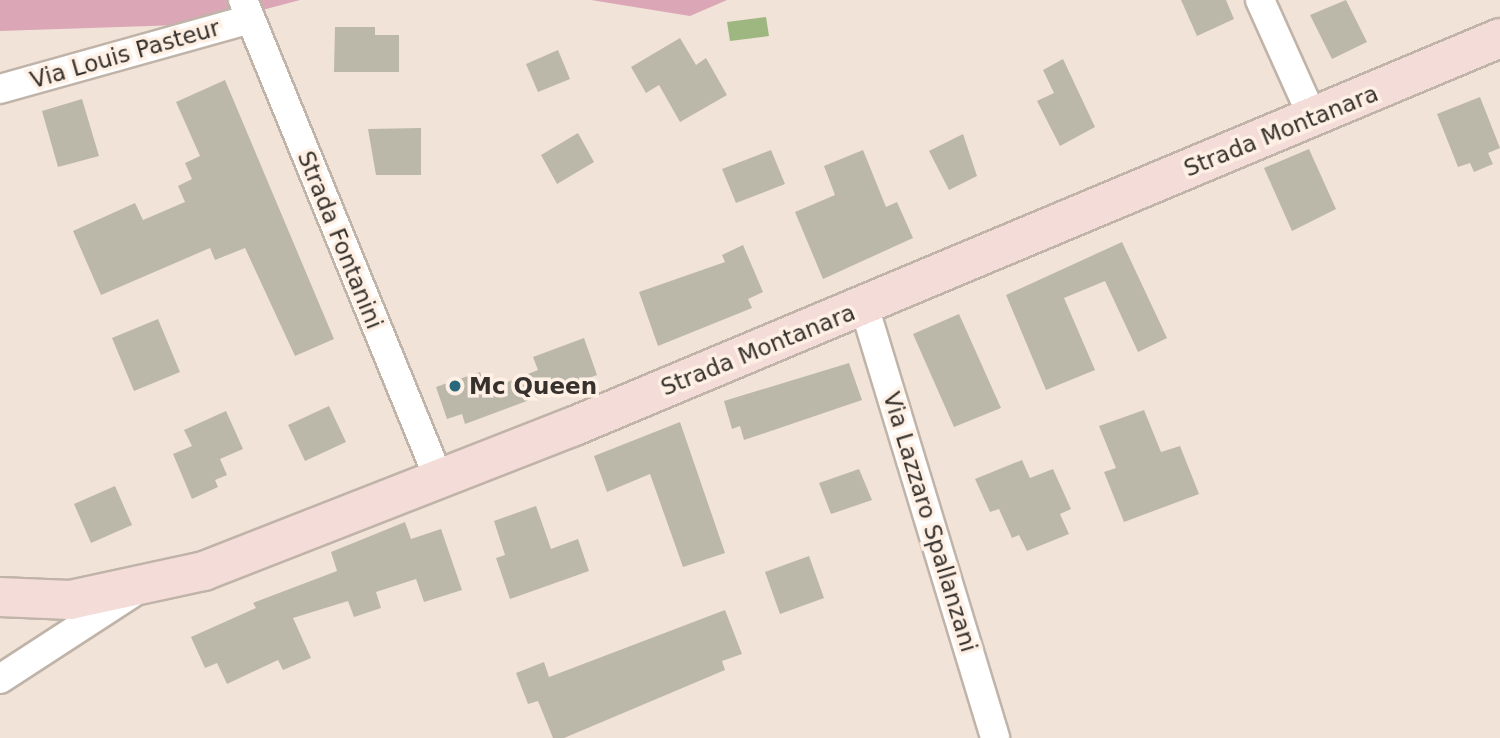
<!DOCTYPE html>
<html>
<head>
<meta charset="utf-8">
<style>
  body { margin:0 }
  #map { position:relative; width:1500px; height:738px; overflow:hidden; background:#f1e3d8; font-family:"DejaVu Sans",sans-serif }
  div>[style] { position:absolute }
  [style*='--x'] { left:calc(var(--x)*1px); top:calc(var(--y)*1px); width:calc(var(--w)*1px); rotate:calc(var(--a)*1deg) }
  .green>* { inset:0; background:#dba7b6 }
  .water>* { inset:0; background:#9eb67f }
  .building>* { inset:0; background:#bcb8a9 }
  .roads { filter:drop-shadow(2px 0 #c0b3a8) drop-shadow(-2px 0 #c0b3a8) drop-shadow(0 2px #c0b3a8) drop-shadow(0 -2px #c0b3a8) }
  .minor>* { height:28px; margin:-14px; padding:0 14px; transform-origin:14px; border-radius:14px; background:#fff }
  .secondary>* { height:38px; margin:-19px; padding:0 19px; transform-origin:19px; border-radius:19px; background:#f4dcd8 }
  .dots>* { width:19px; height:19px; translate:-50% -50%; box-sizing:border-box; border:4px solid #fef0e5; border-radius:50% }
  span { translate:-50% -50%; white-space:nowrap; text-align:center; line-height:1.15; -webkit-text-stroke:7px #fef0e5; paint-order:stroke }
  .street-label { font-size:23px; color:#36312c }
  .poi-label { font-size:23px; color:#36312c; font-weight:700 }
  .left { translate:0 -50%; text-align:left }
</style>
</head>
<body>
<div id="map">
  <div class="green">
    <div style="clip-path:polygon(0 0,300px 0,210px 24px,0 31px)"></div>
    <div style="clip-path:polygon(591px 0,727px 0,690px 16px)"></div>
  </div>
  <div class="water">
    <div style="clip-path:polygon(766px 17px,769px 36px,730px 41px,727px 22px)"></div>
  </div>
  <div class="building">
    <div style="clip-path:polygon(1181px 0,1226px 0,1234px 19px,1197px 36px)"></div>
    <div style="clip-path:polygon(1346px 0,1367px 42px,1332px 59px,1310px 15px)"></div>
    <div style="clip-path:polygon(335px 27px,375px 27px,375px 35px,399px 35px,399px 72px,334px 72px)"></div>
    <div style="clip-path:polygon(680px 38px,696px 65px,706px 58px,727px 95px,680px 122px,659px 85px,646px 93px,631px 67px)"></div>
    <div style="clip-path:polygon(558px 50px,570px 79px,538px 92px,526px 64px)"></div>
    <div style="clip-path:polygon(1063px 59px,1095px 127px,1060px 146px,1037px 101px,1054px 93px,1043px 70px)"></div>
    <div style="clip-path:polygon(225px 80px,334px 339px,295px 356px,245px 248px,215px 260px,210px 248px,101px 295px,73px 231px,135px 203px,143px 220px,185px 202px,178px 186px,192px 179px,185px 163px,200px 156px,176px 102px)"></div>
    <div style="clip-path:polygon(1480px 97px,1500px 148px,1488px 153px,1493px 164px,1474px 172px,1470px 163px,1458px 167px,1437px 114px)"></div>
    <div style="clip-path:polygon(82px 99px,99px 156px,58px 167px,42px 111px)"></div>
    <div style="clip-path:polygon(421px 128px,421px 175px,376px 175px,368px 129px)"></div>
    <div style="clip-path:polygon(578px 133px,594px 162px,557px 184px,541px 155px)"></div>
    <div style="clip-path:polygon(963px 134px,977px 176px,949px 190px,929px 151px)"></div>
    <div style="clip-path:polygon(1309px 149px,1336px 209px,1292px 231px,1264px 168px)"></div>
    <div style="clip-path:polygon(771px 150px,785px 184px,736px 203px,722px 169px)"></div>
    <div style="clip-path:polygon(863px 150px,886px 207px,897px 202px,913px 238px,823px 279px,795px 212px,835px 195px,824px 166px)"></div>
    <div style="clip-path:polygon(1122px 242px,1167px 338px,1138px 352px,1105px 281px,1064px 298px,1095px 370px,1046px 390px,1006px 295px)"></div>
    <div style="clip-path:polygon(743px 245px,763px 292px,748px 299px,752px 308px,658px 346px,639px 292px,725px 262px,722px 255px)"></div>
    <div style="clip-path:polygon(959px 314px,1001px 408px,954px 427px,913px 334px)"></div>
    <div style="clip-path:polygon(158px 319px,180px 372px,134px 391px,112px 338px)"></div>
    <div style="clip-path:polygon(584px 338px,597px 375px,465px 424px,462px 414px,447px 419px,436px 387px,480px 372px,487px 390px,538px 370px,533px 357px)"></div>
    <div style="clip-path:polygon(849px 363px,862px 400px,744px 440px,740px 426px,732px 429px,724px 401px)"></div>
    <div style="clip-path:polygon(329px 406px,346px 442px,305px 461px,288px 425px)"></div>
    <div style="clip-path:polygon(1144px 410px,1161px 452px,1180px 446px,1199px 494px,1124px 522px,1104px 472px,1116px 468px,1099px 426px)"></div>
    <div style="clip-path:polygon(226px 411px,243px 449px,220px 459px,227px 475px,215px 480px,218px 487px,192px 499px,173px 454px,192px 446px,184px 430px)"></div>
    <div style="clip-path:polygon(680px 422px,725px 553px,683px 567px,650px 474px,607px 492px,594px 456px)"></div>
    <div style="clip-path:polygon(1022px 460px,1030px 478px,1053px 469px,1071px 509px,1060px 514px,1069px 534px,1027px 551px,1019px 535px,1012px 538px,999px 509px,990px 512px,975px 479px)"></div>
    <div style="clip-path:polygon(859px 469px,872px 500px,831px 514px,819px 483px)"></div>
    <div style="clip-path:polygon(115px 486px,132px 525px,91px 543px,74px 504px)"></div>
    <div style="clip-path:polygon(536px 506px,551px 549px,578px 539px,589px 571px,510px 599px,496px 558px,505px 555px,494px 521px)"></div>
    <div style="clip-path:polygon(405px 522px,411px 539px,441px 529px,462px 590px,424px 602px,416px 579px,376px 592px,381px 608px,354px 617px,348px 601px,293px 618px,311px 658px,283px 670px,278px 660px,227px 684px,217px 663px,205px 668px,191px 637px,256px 608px,253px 603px,337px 571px,331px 552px)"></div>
    <div style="clip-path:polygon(809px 556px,824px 598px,780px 614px,765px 572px)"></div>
    <div style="clip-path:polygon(725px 610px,742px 654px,722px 661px,725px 670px,564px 738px,553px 738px,538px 701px,528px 704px,516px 673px,544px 662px,549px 677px)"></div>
  </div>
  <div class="roads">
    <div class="minor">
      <div style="--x:243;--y:0;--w:518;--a:67.75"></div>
      <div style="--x:1260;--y:0;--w:129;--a:65.8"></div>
      <div style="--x:0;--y:89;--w:260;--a:-15.6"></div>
      <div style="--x:864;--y:306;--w:451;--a:73.1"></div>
      <div style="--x:0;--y:679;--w:160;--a:-33"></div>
    </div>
    <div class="secondary">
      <div style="--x:0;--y:597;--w:70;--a:2.5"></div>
      <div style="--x:70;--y:600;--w:137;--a:-12.2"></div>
      <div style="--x:204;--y:571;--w:395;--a:-21.4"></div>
      <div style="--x:572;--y:427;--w:1006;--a:-22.74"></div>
    </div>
  </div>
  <div class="dots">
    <div style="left:455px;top:386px;background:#29697e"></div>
  </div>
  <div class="street-label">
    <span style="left:125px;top:54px;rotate:-16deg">Via Louis Pasteur</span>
    <span style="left:1281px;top:131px;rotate:-22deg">Strada Montanara</span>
    <span style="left:340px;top:240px;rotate:68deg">Strada Fontanini</span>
    <span style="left:758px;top:350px;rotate:-22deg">Strada Montanara</span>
    <span style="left:930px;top:522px;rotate:73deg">Via Lazzaro Spallanzani</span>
  </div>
  <div class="poi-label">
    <span class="left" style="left:469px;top:386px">Mc Queen</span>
  </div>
</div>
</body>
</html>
